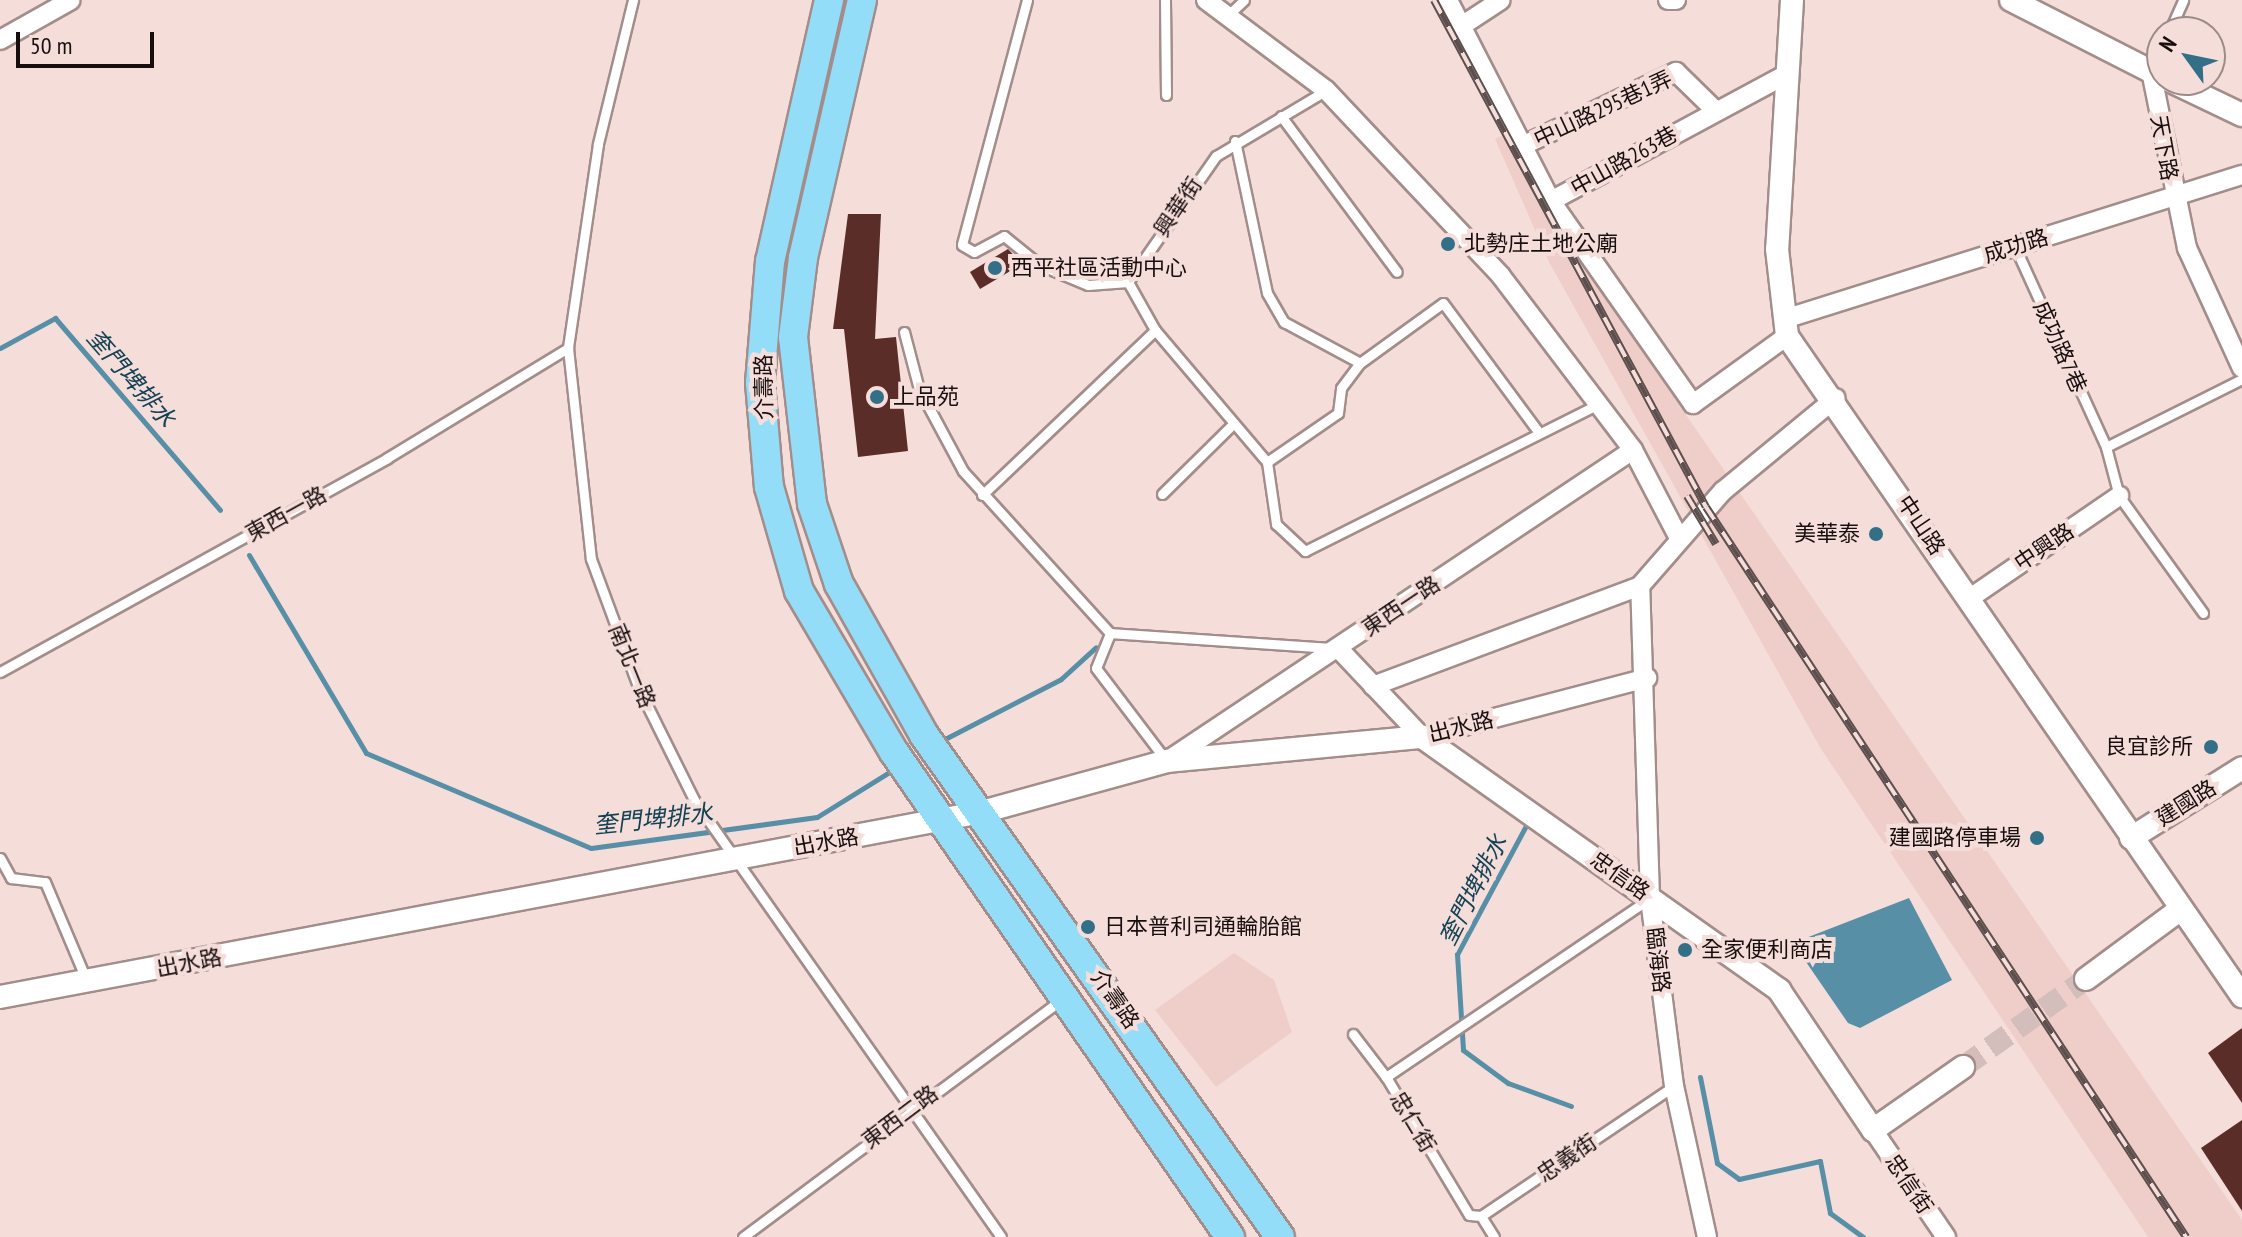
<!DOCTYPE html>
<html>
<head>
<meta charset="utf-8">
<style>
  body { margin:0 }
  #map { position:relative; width:2242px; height:1237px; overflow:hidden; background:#f5ddda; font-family:"PT Sans Narrow","Noto Sans TC",sans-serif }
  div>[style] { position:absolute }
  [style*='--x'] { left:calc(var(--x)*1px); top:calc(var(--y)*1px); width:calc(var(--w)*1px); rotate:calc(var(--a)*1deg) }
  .built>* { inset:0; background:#efceca }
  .water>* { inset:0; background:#578fa6 }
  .stream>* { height:5px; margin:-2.5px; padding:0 2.5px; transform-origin:2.5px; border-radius:2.5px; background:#578fa6 }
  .building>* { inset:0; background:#5b2d29 }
  .tertiary-tunnel>* { height:22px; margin-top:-11px; transform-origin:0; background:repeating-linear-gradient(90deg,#d4bebb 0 22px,transparent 0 33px) }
  .roads { filter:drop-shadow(2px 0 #a38d8a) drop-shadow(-2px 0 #a38d8a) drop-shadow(0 2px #a38d8a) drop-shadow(0 -2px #a38d8a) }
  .service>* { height:9px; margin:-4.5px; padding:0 4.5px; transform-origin:4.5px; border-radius:4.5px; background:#fff }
  .minor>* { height:18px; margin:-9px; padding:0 9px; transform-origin:9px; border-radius:9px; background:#fff }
  .tertiary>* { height:22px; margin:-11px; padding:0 11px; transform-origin:11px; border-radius:11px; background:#fff }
  .primary>* { height:28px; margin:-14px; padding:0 14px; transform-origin:14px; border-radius:14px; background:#94ddf8 }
  .rail>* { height:8px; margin-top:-4px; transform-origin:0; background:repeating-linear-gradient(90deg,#f5ddda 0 15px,#5c4f4d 0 30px); box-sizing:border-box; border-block:2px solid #5c4f4d }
  .dots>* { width:22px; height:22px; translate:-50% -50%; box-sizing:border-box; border:4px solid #f5ddda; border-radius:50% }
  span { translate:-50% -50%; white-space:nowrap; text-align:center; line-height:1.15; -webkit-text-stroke:8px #f5ddda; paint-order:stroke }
  .street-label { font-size:22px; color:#170f0e }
  .poi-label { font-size:22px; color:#170f0e }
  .left { translate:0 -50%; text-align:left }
  .right { translate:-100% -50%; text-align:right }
  .water-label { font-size:24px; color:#124254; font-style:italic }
  .north { position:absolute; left:2146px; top:16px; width:80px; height:80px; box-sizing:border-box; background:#f5ddda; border:2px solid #9c8b88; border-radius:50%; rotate:303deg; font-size:22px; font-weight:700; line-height:32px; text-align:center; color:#170f0e }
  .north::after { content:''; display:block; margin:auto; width:28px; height:36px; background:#336f87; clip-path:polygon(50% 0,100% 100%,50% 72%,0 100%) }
  .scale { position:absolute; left:16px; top:32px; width:138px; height:36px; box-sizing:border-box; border:4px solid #170f0e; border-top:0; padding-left:10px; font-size:24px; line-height:28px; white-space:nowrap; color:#170f0e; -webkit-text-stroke:6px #f5ddda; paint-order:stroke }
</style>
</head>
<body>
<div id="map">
  <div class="built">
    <div style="clip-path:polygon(1511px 132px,1606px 299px,2242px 1220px,2242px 1237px,2148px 1237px,1821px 749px,1549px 262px,1495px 139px)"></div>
    <div style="clip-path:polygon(1234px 953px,1274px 980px,1292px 1032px,1216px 1087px,1155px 1010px)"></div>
  </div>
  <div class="water">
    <div style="clip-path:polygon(1909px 898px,1952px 980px,1860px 1028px,1848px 1023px,1793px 943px)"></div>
  </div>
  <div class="stream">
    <div style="--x:0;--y:348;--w:63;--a:-28.6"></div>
    <div style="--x:55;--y:318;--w:253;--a:49.3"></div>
    <div style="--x:249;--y:555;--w:230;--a:59.4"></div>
    <div style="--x:366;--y:753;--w:244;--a:22.9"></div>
    <div style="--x:591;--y:848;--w:228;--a:-7.8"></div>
    <div style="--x:817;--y:817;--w:93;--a:-31.8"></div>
    <div style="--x:939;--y:742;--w:137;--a:-27.3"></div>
    <div style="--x:1061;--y:679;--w:47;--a:-42.4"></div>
    <div style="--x:1529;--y:820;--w:152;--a:118.2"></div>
    <div style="--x:1457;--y:954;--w:96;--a:86.4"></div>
    <div style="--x:1463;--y:1050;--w:56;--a:36.3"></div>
    <div style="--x:1508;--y:1083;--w:67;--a:20.1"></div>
    <div style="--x:1700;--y:1077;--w:88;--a:78.8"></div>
    <div style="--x:1717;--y:1163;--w:27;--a:36"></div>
    <div style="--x:1739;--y:1179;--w:83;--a:-12.5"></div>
    <div style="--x:1820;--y:1161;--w:53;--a:79.1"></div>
    <div style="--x:1830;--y:1213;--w:41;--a:36"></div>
  </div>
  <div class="building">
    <div style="clip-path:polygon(848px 214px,881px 214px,875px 339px,896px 337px,908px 451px,858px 457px,844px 329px,833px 329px)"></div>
    <div style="clip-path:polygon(1008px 249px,1022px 264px,980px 289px,970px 272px)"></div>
    <div style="clip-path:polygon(2242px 1028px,2242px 1103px,2208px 1053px)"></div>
    <div style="clip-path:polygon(2242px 1120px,2242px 1211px,2201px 1148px)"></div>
  </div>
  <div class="tertiary-tunnel">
    <div style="--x:1963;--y:1067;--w:151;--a:-35.6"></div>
  </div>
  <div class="roads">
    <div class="service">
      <div style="--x:633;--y:0;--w:148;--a:103.7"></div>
      <div style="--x:598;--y:144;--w:206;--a:98.4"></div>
      <div style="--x:568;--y:348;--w:212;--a:83.8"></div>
      <div style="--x:591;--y:559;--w:139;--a:69.7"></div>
      <div style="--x:639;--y:689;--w:124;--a:63.6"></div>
      <div style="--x:694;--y:800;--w:534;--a:54.91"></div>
      <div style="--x:1027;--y:0;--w:253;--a:104.9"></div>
      <div style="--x:962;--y:245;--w:14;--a:30"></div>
      <div style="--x:974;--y:252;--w:34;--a:-28"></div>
      <div style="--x:1004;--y:236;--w:46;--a:38.9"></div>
      <div style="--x:1040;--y:265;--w:52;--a:22.6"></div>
      <div style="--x:1088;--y:285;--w:40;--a:-4.3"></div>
      <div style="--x:1128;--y:282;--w:154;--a:-55.1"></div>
      <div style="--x:1216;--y:156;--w:127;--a:-30.8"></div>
      <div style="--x:1165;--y:0;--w:95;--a:89.4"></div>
      <div style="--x:1227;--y:16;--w:23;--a:-43"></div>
      <div style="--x:2169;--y:32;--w:35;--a:-66"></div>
      <div style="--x:2151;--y:71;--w:26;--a:-65"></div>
      <div style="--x:1281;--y:116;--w:194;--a:53.4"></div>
      <div style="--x:1235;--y:141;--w:155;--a:78.1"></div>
      <div style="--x:1267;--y:293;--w:34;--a:60"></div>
      <div style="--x:1284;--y:322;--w:86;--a:28.3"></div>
      <div style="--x:2015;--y:247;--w:220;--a:65.5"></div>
      <div style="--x:2106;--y:447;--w:152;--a:-26.6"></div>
      <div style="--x:1128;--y:282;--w:55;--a:60.6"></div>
      <div style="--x:1155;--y:330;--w:173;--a:49.7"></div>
      <div style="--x:1267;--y:462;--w:63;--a:81.7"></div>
      <div style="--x:1276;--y:524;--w:40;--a:43"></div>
      <div style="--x:1305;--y:551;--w:330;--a:-26.6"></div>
      <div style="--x:904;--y:332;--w:59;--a:75.3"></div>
      <div style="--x:919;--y:389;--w:93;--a:61.8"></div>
      <div style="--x:963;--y:471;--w:219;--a:47.8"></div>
      <div style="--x:2106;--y:447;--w:51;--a:75.1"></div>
      <div style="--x:2119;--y:496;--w:144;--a:54.3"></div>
      <div style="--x:1267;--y:462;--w:86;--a:-34.6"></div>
      <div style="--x:1338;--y:413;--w:25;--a:-83"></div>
      <div style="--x:1341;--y:388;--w:31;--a:-53"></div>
      <div style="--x:1360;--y:363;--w:102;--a:-35.9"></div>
      <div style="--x:1443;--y:303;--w:158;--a:53.5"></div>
      <div style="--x:1162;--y:494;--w:100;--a:-44.6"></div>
      <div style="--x:982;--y:495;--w:239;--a:-43.6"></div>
      <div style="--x:0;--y:672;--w:442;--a:-28.9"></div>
      <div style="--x:387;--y:458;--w:212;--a:-31.3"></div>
      <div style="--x:1165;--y:759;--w:114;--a:-127.2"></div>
      <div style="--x:1096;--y:668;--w:38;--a:-68"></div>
      <div style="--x:1110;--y:633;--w:221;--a:3.9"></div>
      <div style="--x:0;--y:858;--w:23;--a:61"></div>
      <div style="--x:11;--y:878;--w:34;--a:7"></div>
      <div style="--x:45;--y:882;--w:105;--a:67.1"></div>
      <div style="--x:1353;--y:1034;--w:54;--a:52.5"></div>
      <div style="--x:1481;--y:1216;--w:12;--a:-175"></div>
      <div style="--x:1469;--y:1215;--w:161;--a:-121"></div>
      <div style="--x:1386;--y:1077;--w:319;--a:-34.1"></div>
      <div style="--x:743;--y:1237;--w:395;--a:-36.7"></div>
      <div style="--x:1494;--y:1237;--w:25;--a:-122"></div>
      <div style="--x:1481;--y:1216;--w:233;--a:-34"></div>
    </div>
    <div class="minor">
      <div style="--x:1206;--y:0;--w:150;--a:36.9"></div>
      <div style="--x:1326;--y:90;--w:255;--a:46.7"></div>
      <div style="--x:1501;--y:276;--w:218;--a:52.8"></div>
      <div style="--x:1633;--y:450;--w:99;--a:62.4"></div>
      <div style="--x:1448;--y:0;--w:226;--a:62.9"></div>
      <div style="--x:1668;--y:0;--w:8;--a:0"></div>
      <div style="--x:1463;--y:25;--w:45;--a:-33.3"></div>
      <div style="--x:0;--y:40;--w:81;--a:-29.4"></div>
      <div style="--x:2151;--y:71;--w:181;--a:78.5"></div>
      <div style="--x:2187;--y:248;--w:132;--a:65.4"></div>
      <div style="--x:1522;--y:146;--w:171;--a:-25.7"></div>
      <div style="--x:1676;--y:72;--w:56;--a:44.3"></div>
      <div style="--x:1791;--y:317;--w:473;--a:-17.5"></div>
      <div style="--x:1787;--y:336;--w:116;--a:144.1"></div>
      <div style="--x:1693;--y:404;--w:248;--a:-125"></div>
      <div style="--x:1551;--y:201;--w:270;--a:-28.3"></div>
      <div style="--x:1970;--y:598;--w:181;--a:-34.4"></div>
      <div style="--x:1338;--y:648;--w:122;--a:46.7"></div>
      <div style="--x:1422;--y:737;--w:233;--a:-14.7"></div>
      <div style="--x:1373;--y:686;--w:285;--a:-20.5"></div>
      <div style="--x:1167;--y:761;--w:560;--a:-33.72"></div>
      <div style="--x:1873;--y:1130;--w:130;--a:55.7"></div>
      <div style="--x:1707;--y:1237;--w:155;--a:-102.3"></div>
      <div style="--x:1674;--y:1086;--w:190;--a:-97.3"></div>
      <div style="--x:1650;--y:898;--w:312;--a:-91.8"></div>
      <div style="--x:1640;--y:586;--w:126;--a:-48.9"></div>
      <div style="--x:1723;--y:491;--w:146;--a:-39.5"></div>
    </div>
    <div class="tertiary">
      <div style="--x:1792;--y:0;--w:249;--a:93.4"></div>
      <div style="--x:1777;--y:249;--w:88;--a:83.4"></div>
      <div style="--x:1787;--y:336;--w:802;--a:55.42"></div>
      <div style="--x:2011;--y:0;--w:169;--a:27"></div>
      <div style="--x:2169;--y:80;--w:81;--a:25.6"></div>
      <div style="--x:2131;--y:838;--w:131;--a:-32.2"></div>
      <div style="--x:2086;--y:979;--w:118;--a:-36.4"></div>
      <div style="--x:0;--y:997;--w:999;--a:-10.67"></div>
      <div style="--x:982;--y:812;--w:192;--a:-15.4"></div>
      <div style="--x:1167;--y:761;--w:256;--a:-5.4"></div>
      <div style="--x:1422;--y:737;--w:438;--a:35.3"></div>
      <div style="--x:1779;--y:990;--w:169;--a:56.1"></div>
      <div style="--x:1873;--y:1130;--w:110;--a:-35"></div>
    </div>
    <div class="primary">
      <div style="--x:829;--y:0;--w:268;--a:102.7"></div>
      <div style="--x:770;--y:261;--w:122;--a:94.7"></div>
      <div style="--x:760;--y:383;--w:104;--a:85.1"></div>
      <div style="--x:769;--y:487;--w:108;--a:73.9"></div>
      <div style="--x:799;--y:591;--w:187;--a:59.5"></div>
      <div style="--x:894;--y:752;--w:590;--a:55.29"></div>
      <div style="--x:862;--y:0;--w:265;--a:102.9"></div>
      <div style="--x:803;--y:258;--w:80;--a:97.2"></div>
      <div style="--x:793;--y:337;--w:168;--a:83.5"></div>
      <div style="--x:812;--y:504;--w:84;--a:71.4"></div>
      <div style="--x:839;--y:584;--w:173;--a:60.6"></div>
      <div style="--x:924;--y:735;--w:615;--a:54.66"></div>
    </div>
  </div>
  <div class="rail">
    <div style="--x:1434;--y:0;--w:575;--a:61.79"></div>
    <div style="--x:1706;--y:507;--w:874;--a:56.67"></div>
    <div style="--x:1687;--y:496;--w:56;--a:58.9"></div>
  </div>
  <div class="dots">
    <div style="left:1448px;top:244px;background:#336f87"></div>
    <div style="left:995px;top:268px;background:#336f87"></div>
    <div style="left:877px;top:397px;background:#336f87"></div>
    <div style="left:1876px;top:534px;background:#336f87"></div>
    <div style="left:2211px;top:747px;background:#336f87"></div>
    <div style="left:2037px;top:838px;background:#336f87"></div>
    <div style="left:1088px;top:927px;background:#336f87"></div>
    <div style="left:1685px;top:950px;background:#336f87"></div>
  </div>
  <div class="street-label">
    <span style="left:1603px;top:109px;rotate:-25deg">中山路295巷1弄</span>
    <span style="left:2164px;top:148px;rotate:80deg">天下路</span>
    <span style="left:1624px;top:161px;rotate:-29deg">中山路263巷</span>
    <span style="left:1178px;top:207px;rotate:-56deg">興華街</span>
    <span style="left:2016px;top:246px;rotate:-17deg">成功路</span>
    <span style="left:2060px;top:347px;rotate:66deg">成功路7巷</span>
    <span style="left:764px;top:387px;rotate:-91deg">介壽路</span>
    <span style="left:286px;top:514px;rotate:-29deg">東西一路</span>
    <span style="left:1921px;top:525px;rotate:56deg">中山路</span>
    <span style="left:2044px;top:547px;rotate:-34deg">中興路</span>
    <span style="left:1401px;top:606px;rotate:-34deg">東西一路</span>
    <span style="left:632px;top:666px;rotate:68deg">南北一路</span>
    <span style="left:1461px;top:727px;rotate:-14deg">出水路</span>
    <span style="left:2186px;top:803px;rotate:-32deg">建國路</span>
    <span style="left:826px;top:842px;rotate:-10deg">出水路</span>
    <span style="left:1620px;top:876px;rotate:35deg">忠信路</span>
    <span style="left:1658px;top:960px;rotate:83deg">臨海路</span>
    <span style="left:189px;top:963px;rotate:-11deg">出水路</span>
    <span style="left:1115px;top:999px;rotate:55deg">介壽路</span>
    <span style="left:900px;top:1117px;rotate:-37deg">東西二路</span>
    <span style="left:1413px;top:1122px;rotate:59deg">忠仁街</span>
    <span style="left:1567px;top:1158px;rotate:-34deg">忠義街</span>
    <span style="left:1909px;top:1184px;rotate:56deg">忠信街</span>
  </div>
  <div class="poi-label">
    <span class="left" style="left:1464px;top:244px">北勢庄土地公廟</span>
    <span class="left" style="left:1011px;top:268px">西平社區活動中心</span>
    <span class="left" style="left:893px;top:397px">上品苑</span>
    <span class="right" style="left:1860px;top:534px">美華泰</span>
    <span class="right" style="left:2193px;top:747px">良宜診所</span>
    <span class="right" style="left:2021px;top:838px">建國路停車場</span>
    <span class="left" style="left:1104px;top:927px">日本普利司通輪胎館</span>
    <span class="left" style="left:1701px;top:950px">全家便利商店</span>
  </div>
  <div class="water-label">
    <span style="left:131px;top:378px;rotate:49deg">奎門埤排水</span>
    <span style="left:653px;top:819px;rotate:-6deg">奎門埤排水</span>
    <span style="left:1473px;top:890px;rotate:-63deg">奎門埤排水</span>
  </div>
  <div class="north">N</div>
  <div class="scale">50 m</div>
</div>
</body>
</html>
